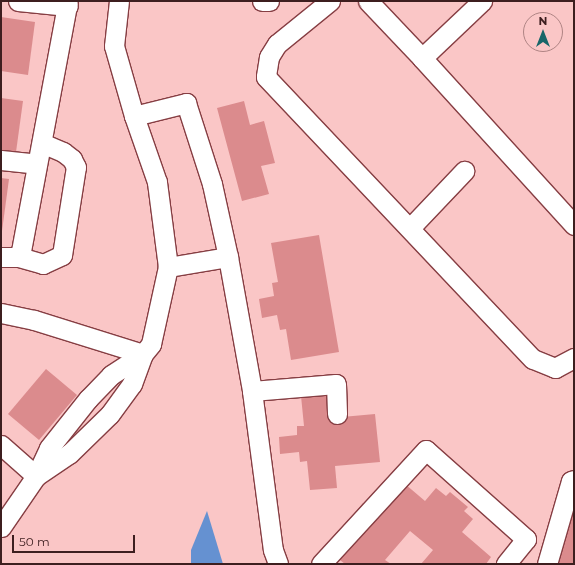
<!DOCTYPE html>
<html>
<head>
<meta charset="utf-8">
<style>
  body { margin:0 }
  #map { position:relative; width:575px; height:565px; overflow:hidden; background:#fac6c6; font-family:Montserrat,sans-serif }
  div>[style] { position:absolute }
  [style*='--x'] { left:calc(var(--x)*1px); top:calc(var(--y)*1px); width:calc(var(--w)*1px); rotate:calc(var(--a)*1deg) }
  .water>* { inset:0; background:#6591d1 }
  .building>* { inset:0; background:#db8b8d }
  .roads { filter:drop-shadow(1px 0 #863e43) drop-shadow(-1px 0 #863e43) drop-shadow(0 1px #863e43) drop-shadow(0 -1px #863e43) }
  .minor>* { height:19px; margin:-9.5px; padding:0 9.5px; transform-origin:9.5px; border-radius:9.5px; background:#fff }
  span { translate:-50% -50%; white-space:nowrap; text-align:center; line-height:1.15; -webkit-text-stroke:4px #fac6c6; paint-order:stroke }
  .frame { position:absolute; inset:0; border:2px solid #3d1e1f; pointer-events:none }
  .north { position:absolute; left:523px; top:12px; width:40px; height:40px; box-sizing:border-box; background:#fac6c6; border:1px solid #ae8383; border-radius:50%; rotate:0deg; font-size:11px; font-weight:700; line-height:16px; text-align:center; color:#3d1e1f }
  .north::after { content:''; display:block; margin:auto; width:14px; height:18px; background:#186669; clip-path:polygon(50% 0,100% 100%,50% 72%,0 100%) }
  .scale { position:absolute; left:12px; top:535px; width:123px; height:18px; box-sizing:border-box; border:2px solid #3d1e1f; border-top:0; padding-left:5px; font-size:12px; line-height:14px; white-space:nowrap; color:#3d1e1f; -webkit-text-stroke:3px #fac6c6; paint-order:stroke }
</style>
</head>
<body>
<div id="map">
  <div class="water">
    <div style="clip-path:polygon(207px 511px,223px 564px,191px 564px,191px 550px)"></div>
  </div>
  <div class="building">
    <div style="clip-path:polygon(1px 17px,35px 22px,28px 75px,1px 71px)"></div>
    <div style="clip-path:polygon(1px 98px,23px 101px,16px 152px,1px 150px)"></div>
    <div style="clip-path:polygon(244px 101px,250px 125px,264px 121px,275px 163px,261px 166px,269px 194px,242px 201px,217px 108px)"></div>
    <div style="clip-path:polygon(1px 178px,9px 179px,2px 231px,1px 230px)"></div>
    <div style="clip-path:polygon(319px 235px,339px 352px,291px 360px,286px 329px,280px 330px,277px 315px,262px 318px,259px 299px,274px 296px,272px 283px,278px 282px,271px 243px)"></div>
    <div style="clip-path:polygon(46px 369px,77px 395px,39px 440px,8px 414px)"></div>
    <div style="clip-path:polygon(328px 394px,331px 418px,375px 414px,380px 462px,335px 466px,337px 488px,310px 490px,307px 461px,300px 462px,299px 452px,280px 454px,279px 437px,297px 435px,297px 426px,304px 426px,301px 396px)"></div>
    <div style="clip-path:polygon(405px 484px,425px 501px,436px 488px,446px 496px,450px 492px,468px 507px,464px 511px,473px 519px,462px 532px,491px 557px,486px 564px,421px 564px,433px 550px,410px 531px,385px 560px,391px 564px,345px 564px,340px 560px,365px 530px,351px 518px,363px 503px,378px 515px)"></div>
    <div style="clip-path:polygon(574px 497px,574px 564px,555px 564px)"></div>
  </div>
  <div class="roads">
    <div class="minor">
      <div style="--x:18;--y:1;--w:50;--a:5.7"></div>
      <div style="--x:262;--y:1;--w:7;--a:0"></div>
      <div style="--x:330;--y:1;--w:68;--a:140.9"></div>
      <div style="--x:277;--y:44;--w:15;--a:122"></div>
      <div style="--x:269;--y:57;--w:20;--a:99"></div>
      <div style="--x:266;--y:77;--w:388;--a:46.6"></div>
      <div style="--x:533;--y:359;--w:24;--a:22"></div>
      <div style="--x:555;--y:368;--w:21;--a:-28"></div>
      <div style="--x:368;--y:1;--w:79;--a:46.5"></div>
      <div style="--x:422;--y:58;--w:226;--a:47.7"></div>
      <div style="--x:422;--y:58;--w:83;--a:-43.5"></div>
      <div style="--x:134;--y:116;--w:54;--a:-14"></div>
      <div style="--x:186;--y:103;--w:85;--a:72.2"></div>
      <div style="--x:212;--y:184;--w:75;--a:77.6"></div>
      <div style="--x:228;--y:257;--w:136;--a:79.8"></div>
      <div style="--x:252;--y:391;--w:160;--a:82.5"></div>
      <div style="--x:273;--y:550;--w:15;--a:70"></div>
      <div style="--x:1;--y:160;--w:36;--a:6"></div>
      <div style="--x:410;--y:228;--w:79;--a:-46.5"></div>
      <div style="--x:1;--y:257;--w:18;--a:0"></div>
      <div style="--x:19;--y:257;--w:6;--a:-72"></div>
      <div style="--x:21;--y:251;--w:254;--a:-79.4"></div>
      <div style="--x:19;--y:257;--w:25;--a:16"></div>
      <div style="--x:43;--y:264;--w:21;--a:-25"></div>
      <div style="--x:62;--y:255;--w:89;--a:-81"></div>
      <div style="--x:76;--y:167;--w:9;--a:-117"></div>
      <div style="--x:72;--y:159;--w:11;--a:-142"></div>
      <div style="--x:63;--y:152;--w:23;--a:-157"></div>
      <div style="--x:168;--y:267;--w:61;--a:-9.5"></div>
      <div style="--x:1;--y:313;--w:34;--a:12"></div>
      <div style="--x:34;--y:320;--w:114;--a:17.3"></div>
      <div style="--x:252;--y:391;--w:84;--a:-4.8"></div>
      <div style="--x:336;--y:384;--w:30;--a:88"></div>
      <div style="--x:1;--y:445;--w:47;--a:41.5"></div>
      <div style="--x:36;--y:476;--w:40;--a:-34"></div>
      <div style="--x:69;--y:454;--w:57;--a:-44.3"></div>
      <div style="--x:110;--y:414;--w:37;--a:-54"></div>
      <div style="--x:132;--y:384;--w:32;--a:-70"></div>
      <div style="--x:1;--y:527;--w:62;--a:-55.5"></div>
      <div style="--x:36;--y:476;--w:31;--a:-65"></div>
      <div style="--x:49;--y:448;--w:63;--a:-51.5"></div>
      <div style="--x:88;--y:399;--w:33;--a:-46"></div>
      <div style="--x:111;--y:375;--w:38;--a:-33"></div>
      <div style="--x:143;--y:354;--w:13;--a:-51"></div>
      <div style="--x:151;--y:344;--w:79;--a:-77.6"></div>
      <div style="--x:168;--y:267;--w:86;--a:-97.4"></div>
      <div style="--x:157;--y:182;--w:70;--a:-109.2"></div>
      <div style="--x:134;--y:116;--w:73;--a:-105.9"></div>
      <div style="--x:114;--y:46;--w:45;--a:-83.7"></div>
      <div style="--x:321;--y:564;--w:155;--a:-47.4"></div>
      <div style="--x:426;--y:450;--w:134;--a:41.7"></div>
      <div style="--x:526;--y:539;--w:32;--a:129"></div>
      <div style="--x:547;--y:564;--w:86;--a:-73.9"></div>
      <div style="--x:571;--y:481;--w:3;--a:-18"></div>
    </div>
  </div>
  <div class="frame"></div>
  <div class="north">N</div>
  <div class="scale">50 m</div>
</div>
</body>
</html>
